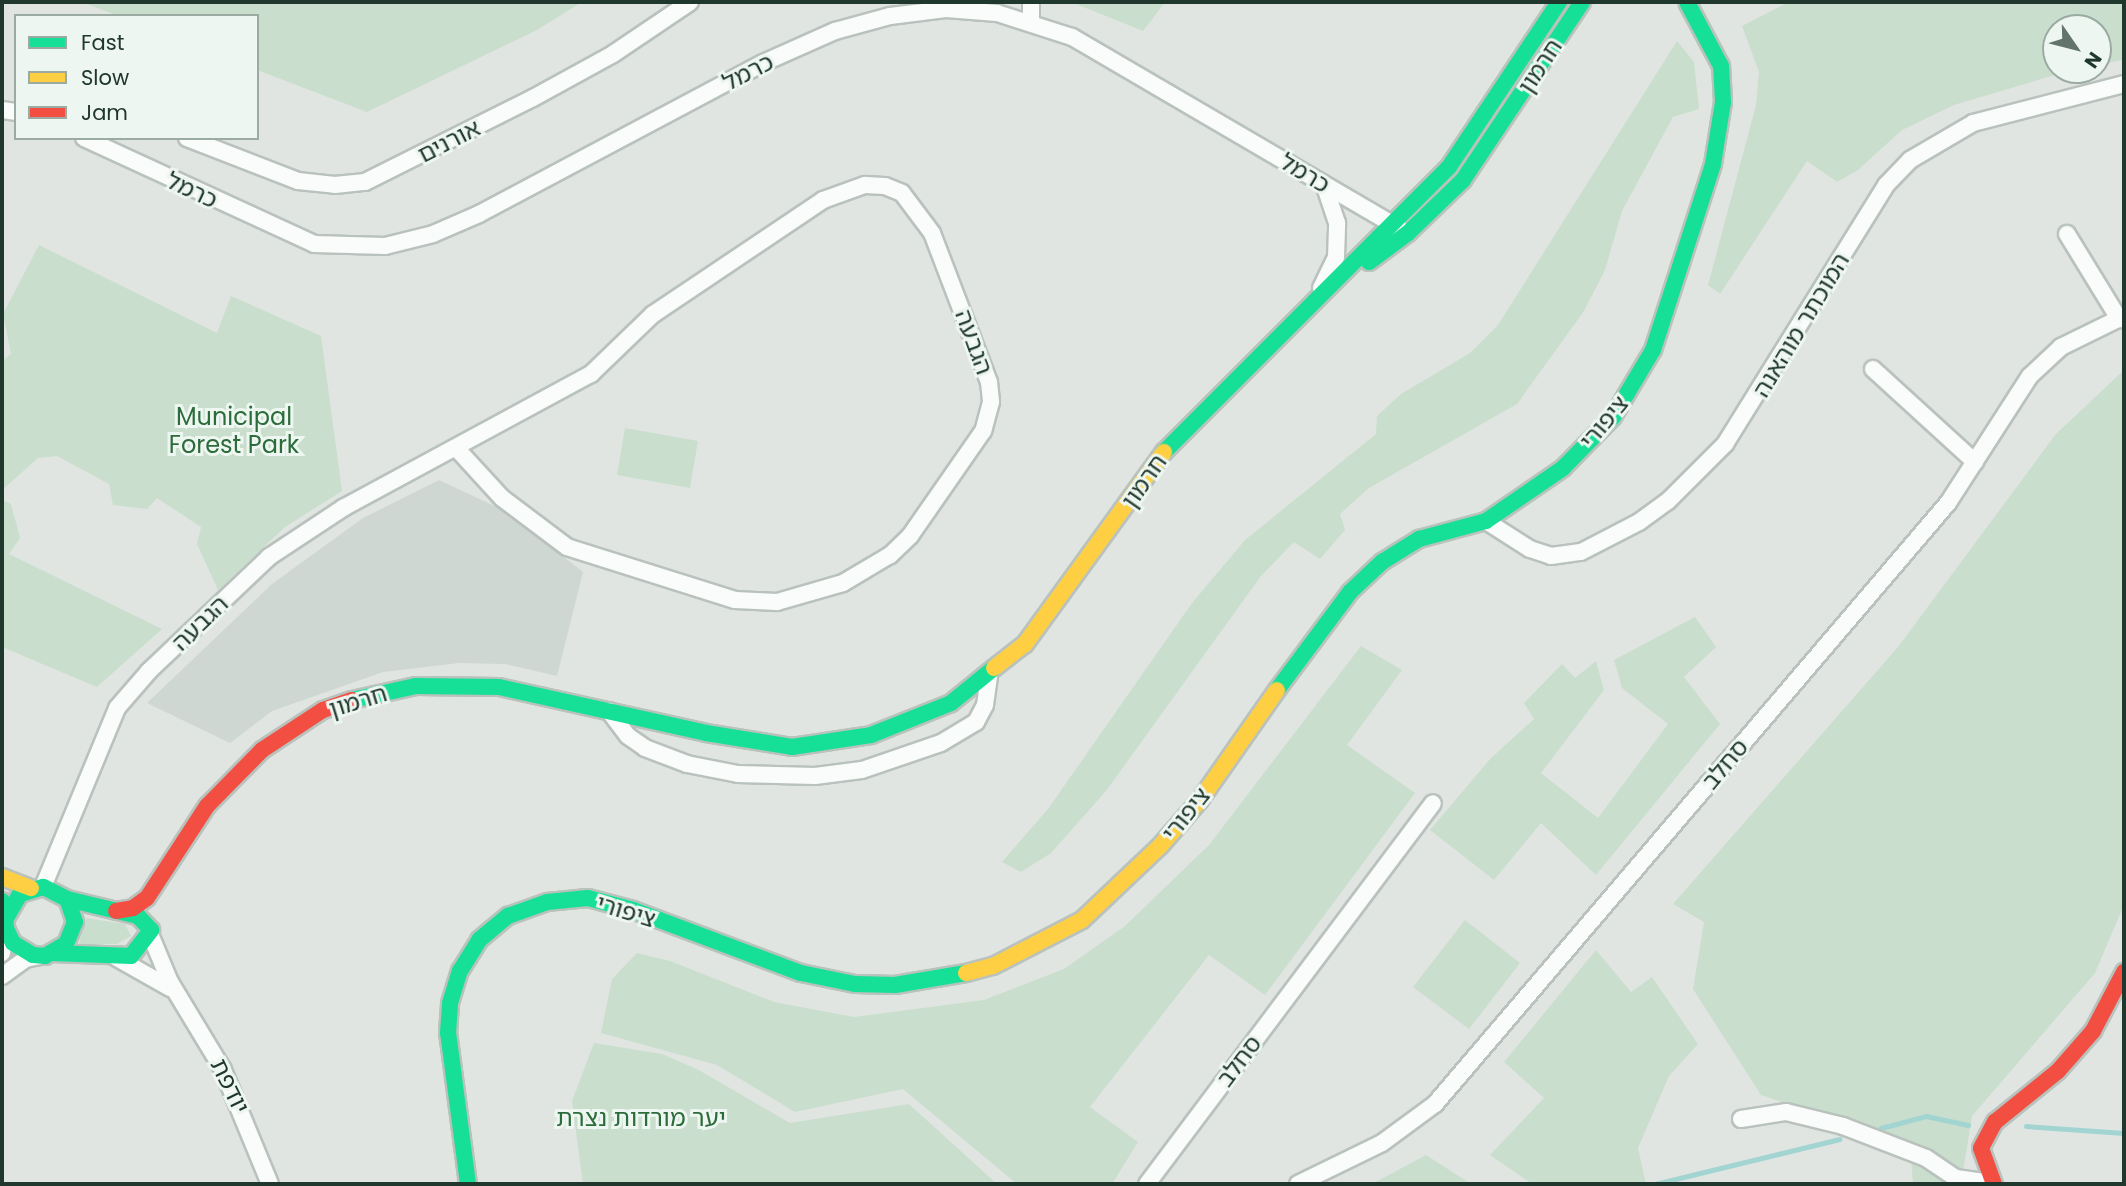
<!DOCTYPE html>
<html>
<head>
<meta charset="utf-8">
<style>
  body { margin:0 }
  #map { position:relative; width:2126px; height:1186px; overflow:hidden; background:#e0e5e2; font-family:Poppins,"Noto Sans Hebrew",sans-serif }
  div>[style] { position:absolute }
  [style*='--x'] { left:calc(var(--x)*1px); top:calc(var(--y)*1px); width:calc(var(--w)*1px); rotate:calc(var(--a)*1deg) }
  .built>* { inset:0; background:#ced7d1 }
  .green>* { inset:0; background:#c9decc }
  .stream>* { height:5px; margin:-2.5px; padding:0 2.5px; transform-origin:2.5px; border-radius:2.5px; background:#a2d4d2 }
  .roads { filter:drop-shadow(2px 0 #b9c2bd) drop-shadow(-2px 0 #b9c2bd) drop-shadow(0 2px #b9c2bd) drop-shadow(0 -2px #b9c2bd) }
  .street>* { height:16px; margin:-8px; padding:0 8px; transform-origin:8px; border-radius:8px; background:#fafbfb }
  .fast>* { height:16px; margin:-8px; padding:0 8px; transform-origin:8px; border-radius:8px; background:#16e098 }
  .slow>* { height:16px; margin:-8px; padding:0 8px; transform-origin:8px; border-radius:8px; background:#ffcf43 }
  .jam>* { height:16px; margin:-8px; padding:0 8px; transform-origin:8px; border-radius:8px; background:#f24e42 }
  span { translate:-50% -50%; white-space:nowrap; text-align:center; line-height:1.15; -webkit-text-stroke:6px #edf6f0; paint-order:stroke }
  .street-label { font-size:24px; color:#20372d }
  .park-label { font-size:24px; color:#2c6b3a }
  .frame { position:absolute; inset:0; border:4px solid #20372d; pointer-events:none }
  .legend { position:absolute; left:14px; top:14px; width:245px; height:126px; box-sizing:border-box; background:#edf6f0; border:2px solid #9baaa2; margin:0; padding:9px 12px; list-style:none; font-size:21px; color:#20372d }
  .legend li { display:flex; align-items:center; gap:14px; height:35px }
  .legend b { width:35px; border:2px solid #9baaa2 }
  .north { position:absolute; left:2042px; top:14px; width:70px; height:70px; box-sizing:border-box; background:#edf6f0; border:2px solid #9baaa2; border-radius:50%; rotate:125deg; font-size:19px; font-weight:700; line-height:28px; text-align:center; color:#20372d }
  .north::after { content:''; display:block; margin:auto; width:24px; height:32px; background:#63746c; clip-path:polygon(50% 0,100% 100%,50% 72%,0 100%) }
</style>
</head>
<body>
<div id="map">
  <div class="built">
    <div style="clip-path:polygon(439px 480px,503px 510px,583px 572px,557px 676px,505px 664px,459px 663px,383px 672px,272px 711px,230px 743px,147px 703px,272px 584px,363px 518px)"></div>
  </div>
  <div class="green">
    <div style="clip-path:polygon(82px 2px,582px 2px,537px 30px,367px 112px,257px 70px,257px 16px,118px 16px)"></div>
    <div style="clip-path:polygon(1071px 2px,1165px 2px,1143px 31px)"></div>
    <div style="clip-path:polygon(1789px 2px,2124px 2px,2124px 60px,2098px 64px,2098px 28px,2056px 28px,2056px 70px,2072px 70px,1954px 105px,1902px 130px,1858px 170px,1837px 182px,1807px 161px,1720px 294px,1708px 285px,1756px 105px,1759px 72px,1742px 26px)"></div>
    <div style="clip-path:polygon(1677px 41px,1694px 62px,1699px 109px,1673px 117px,1622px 211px,1605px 270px,1584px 311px,1517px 404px,1369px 488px,1340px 514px,1345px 530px,1320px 559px,1294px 542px,1261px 576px,1106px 791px,1051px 853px,1021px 872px,1002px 862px,1048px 809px,1192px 603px,1245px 540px,1376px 434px,1377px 416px,1401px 394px,1470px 353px,1498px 325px)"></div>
    <div style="clip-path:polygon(39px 245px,217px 333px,231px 296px,321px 336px,342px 491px,285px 527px,218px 590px,197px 544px,201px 527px,157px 498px,147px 509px,113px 505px,109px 484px,57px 456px,38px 458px,2px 490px,2px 361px,11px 354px,3px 314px)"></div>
    <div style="clip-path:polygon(2124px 370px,2124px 905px,2095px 973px,1972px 1116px,1961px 1184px,1913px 1184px,1910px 1144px,1761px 1095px,1693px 989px,1704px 922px,1673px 904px,1898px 647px,2056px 434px)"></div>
    <div style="clip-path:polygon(625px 428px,698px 441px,690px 488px,617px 475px)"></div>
    <div style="clip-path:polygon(2px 500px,11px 504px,20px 538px,9px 554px,162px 629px,97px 687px,2px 647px)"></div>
    <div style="clip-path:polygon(1695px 617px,1716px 647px,1684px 677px,1720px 724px,1596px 875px,1541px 823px,1494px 880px,1430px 830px,1491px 758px,1534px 719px,1524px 703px,1562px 664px,1575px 678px,1596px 661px,1604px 690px,1541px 773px,1598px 818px,1668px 724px,1622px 688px,1614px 660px)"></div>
    <div style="clip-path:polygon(1361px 646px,1402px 670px,1347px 745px,1415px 793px,1265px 995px,1209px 955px,1090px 1107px,1138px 1142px,1112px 1184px,1017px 1184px,903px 1089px,795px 1112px,717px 1065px,601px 1033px,612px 979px,637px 953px,670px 961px,774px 1002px,854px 1017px,984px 1000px,1064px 969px,1125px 926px,1209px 845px)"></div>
    <div style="clip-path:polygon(86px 918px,125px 924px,131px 936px,117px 944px,79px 944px)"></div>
    <div style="clip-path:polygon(1465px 920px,1520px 963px,1469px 1029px,1413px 987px)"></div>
    <div style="clip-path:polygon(1596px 950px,1631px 992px,1652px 977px,1698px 1044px,1669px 1076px,1638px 1148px,1646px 1184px,1532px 1184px,1490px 1155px,1544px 1098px,1504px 1062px)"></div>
    <div style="clip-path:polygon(594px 1043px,662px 1054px,697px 1069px,790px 1123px,909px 1104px,997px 1184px,583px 1184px,572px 1101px)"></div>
    <div style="clip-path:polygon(1426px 1155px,1471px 1184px,1372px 1184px)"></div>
  </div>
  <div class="stream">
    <div style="--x:2026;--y:1126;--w:98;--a:4.1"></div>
    <div style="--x:1881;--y:1128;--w:47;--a:-14.9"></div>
    <div style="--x:1926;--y:1116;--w:43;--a:12.1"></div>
    <div style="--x:1655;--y:1184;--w:190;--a:-13.7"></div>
  </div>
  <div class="roads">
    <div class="street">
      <div style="--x:1031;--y:2;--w:20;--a:90"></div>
      <div style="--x:2;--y:110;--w:14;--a:8"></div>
      <div style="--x:84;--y:138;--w:253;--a:24.7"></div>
      <div style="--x:314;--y:244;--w:71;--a:1.6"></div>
      <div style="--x:385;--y:246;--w:49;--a:-14"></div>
      <div style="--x:433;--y:234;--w:50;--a:-23.5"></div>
      <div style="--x:479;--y:214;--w:322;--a:-28"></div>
      <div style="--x:763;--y:63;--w:79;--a:-24"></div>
      <div style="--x:835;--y:31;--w:57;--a:-15.3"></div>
      <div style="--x:890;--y:16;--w:56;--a:-7.1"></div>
      <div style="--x:946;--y:9;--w:51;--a:4.5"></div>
      <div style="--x:997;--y:13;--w:79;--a:17.7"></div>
      <div style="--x:1072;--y:37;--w:379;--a:30.3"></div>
      <div style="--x:187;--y:138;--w:119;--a:21.2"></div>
      <div style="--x:298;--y:181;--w:37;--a:6"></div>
      <div style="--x:335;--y:185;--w:30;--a:-6"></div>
      <div style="--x:365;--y:182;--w:188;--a:-26.6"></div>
      <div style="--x:533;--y:98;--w:91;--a:-28.8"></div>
      <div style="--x:613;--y:54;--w:93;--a:-34"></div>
      <div style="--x:2067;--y:234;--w:100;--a:58.5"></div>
      <div style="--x:1321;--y:288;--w:34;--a:-64"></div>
      <div style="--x:1336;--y:257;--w:34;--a:-88"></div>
      <div style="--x:1337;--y:223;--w:41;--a:-108.4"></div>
      <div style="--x:1873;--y:369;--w:138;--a:42.4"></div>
      <div style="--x:1486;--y:521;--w:52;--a:32.5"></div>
      <div style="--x:1530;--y:549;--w:22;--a:18"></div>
      <div style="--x:1551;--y:556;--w:30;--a:-8"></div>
      <div style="--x:1581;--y:552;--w:65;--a:-27.3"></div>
      <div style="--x:1639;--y:522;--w:36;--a:-36"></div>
      <div style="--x:1668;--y:501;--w:81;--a:-45"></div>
      <div style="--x:1725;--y:444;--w:305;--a:-58.1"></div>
      <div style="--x:1886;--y:185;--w:35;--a:-46"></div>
      <div style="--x:1910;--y:160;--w:73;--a:-30.4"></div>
      <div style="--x:1973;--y:123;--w:156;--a:-14.5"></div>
      <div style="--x:609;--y:711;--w:31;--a:53"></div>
      <div style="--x:628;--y:736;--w:21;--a:35"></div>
      <div style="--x:645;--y:748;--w:45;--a:20.9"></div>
      <div style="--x:687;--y:764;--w:52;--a:11.1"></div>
      <div style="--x:738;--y:774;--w:77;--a:1.5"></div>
      <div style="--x:815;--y:776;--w:47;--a:-7.3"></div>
      <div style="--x:862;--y:770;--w:83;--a:-18.9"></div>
      <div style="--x:941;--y:743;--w:41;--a:-31"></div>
      <div style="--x:976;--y:722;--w:19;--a:-62"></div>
      <div style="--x:985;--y:705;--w:28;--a:-82"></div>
      <div style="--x:43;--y:887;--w:194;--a:-67.5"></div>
      <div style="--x:117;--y:708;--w:49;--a:-49.1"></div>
      <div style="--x:149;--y:671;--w:166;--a:-43.5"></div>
      <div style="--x:269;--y:557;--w:89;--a:-33.5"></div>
      <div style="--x:343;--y:508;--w:282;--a:-28.4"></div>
      <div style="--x:591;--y:374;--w:85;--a:-44"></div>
      <div style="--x:652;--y:315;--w:206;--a:-33.9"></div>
      <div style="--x:823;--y:200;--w:45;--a:-19.7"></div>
      <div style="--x:865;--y:185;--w:20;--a:3"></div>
      <div style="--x:885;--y:186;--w:18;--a:22"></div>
      <div style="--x:902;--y:193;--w:50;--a:53.1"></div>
      <div style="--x:932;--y:233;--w:160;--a:69.1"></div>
      <div style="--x:989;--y:382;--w:20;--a:84"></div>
      <div style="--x:991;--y:402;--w:30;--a:105"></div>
      <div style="--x:983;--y:431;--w:128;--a:124.8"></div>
      <div style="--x:910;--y:536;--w:28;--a:136"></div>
      <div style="--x:890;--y:555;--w:55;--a:149.2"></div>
      <div style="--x:843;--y:583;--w:69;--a:163.9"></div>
      <div style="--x:777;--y:602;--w:42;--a:-177.3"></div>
      <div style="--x:735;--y:600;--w:176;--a:-162.5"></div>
      <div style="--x:567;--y:547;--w:81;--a:-143"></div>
      <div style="--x:502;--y:498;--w:65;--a:-132.5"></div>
      <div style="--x:150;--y:934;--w:52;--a:67.4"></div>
      <div style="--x:170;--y:982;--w:103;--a:58.9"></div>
      <div style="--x:223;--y:1070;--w:123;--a:67.6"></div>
      <div style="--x:2;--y:953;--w:25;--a:-81"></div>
      <div style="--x:117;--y:958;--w:61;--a:29.5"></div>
      <div style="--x:2;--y:976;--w:29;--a:-36"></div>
      <div style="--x:25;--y:959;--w:16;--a:-11"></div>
      <div style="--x:1741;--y:1119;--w:46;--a:-8.8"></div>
      <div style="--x:1786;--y:1112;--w:59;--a:13.8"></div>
      <div style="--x:1843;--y:1126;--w:89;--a:21.1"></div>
      <div style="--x:1926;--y:1158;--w:36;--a:34"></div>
      <div style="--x:1956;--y:1178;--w:37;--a:8"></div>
      <div style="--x:1147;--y:1184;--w:476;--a:-53.1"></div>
      <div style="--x:1298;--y:1184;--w:93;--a:-26"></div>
      <div style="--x:1382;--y:1143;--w:66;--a:-36.3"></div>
      <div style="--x:1435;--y:1104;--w:790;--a:-49.52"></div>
      <div style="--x:1948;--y:503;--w:151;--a:-57.2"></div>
      <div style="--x:2030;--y:376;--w:42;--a:-43.1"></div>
      <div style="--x:2061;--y:347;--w:70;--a:-26.2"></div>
    </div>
    <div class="fast">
      <div style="--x:1369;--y:262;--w:49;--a:-36.6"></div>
      <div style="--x:1408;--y:233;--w:76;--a:-43.9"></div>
      <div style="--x:1463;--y:180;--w:214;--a:-56.2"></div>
      <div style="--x:1164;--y:452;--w:403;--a:-45"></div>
      <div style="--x:1449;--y:167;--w:198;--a:-56.3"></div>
      <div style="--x:1277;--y:690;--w:122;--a:-53.3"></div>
      <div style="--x:1350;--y:592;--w:44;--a:-43.2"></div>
      <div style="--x:1382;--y:562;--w:44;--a:-31.9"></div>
      <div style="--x:1419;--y:539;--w:69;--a:-15"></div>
      <div style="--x:1486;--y:521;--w:93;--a:-34.5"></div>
      <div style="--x:1563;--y:468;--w:71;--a:-45.6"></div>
      <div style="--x:1613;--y:417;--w:78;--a:-59.2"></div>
      <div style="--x:1653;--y:350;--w:195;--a:-72.1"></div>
      <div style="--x:1713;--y:164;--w:63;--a:-80.8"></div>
      <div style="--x:1723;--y:102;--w:36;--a:-93"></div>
      <div style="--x:1721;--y:66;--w:72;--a:-118"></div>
      <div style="--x:352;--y:700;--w:66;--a:-12.3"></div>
      <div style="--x:416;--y:686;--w:83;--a:0.7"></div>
      <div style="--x:499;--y:687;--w:212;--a:12.5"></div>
      <div style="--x:706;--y:733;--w:87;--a:9.2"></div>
      <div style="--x:792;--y:747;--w:80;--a:-8.6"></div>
      <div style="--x:871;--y:735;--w:86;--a:-21.8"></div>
      <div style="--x:951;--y:703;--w:55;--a:-39.1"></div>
      <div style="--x:2;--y:901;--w:30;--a:81"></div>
      <div style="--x:7;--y:931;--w:13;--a:63"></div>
      <div style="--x:13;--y:943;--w:23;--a:31"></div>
      <div style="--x:33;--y:955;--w:12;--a:5"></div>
      <div style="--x:45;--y:956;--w:24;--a:-30"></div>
      <div style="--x:66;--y:944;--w:24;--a:-68"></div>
      <div style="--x:75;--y:922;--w:24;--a:-109"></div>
      <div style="--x:67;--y:899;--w:27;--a:-153"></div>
      <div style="--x:43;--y:887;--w:24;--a:163"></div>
      <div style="--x:20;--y:894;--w:28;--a:120"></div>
      <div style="--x:52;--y:953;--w:79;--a:2.2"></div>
      <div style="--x:131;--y:956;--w:33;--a:-52"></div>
      <div style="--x:151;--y:930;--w:19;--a:-133"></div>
      <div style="--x:138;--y:916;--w:73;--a:-166.5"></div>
      <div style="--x:468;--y:1184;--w:152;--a:-97.5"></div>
      <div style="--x:448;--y:1033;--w:30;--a:-86"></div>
      <div style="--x:450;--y:1003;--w:34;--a:-73"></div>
      <div style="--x:460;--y:971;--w:36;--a:-58"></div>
      <div style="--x:479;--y:940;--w:38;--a:-40"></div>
      <div style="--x:508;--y:916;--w:41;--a:-19.7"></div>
      <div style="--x:547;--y:902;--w:41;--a:-5.6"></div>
      <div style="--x:588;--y:898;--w:47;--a:14.9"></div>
      <div style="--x:633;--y:910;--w:179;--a:20.6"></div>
      <div style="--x:801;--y:973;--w:55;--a:11.5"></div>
      <div style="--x:855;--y:984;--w:40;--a:1.4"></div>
      <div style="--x:895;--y:985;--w:72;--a:-9.6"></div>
    </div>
    <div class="slow">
      <div style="--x:994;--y:668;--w:39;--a:-38"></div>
      <div style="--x:1025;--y:644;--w:237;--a:-54.1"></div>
      <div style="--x:2;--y:877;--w:31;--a:21"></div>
      <div style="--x:966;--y:973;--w:28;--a:-15"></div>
      <div style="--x:993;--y:966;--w:100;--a:-27.3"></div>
      <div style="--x:1082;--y:920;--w:109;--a:-43.5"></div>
      <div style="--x:1161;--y:845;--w:60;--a:-49.1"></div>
      <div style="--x:1200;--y:800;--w:134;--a:-55"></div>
    </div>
    <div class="jam">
      <div style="--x:116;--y:911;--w:17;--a:-10"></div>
      <div style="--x:133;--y:908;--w:17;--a:-36"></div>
      <div style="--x:147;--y:898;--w:110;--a:-56.9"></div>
      <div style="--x:207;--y:806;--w:78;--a:-45.5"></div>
      <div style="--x:262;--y:750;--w:73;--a:-33.3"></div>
      <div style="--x:323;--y:710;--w:31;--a:-19"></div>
      <div style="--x:1994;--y:1184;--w:38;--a:-110"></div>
      <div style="--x:1981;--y:1148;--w:30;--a:-62"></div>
      <div style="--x:1995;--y:1122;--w:81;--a:-39"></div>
      <div style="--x:2058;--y:1071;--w:53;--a:-48.8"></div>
      <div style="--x:2093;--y:1031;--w:67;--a:-62.3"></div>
    </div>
  </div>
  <div class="street-label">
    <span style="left:1540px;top:66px;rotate:-57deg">חרמון</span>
    <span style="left:748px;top:72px;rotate:-27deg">כרמל</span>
    <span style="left:449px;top:141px;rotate:-27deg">אורנים</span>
    <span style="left:1305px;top:173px;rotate:31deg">כרמל</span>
    <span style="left:192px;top:190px;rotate:25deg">כרמל</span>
    <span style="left:1801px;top:325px;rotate:-59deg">המוכתר מוהאנה</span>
    <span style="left:974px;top:342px;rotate:70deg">הגבעה</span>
    <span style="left:1604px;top:422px;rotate:-50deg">ציפורי</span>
    <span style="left:1144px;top:481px;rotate:-55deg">חרמון</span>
    <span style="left:200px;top:623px;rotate:-44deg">הגבעה</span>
    <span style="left:358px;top:701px;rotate:-17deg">חרמון</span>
    <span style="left:1725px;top:764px;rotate:-50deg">סחלב</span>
    <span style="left:1186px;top:814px;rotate:-51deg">ציפורי</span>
    <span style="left:626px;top:911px;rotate:17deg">ציפורי</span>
    <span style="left:1239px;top:1061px;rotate:-53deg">סחלב</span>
    <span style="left:230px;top:1086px;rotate:64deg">יודפת</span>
  </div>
  <div class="park-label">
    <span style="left:234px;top:431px">Municipal<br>Forest Park</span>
    <span style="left:641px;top:1118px">יער מורדות נצרת</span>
  </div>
  <div class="frame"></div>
  <ul class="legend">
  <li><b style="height:9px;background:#16e098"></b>Fast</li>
  <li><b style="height:9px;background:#ffcf43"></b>Slow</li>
  <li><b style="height:9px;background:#f24e42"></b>Jam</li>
  </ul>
  <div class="north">N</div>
</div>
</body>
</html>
